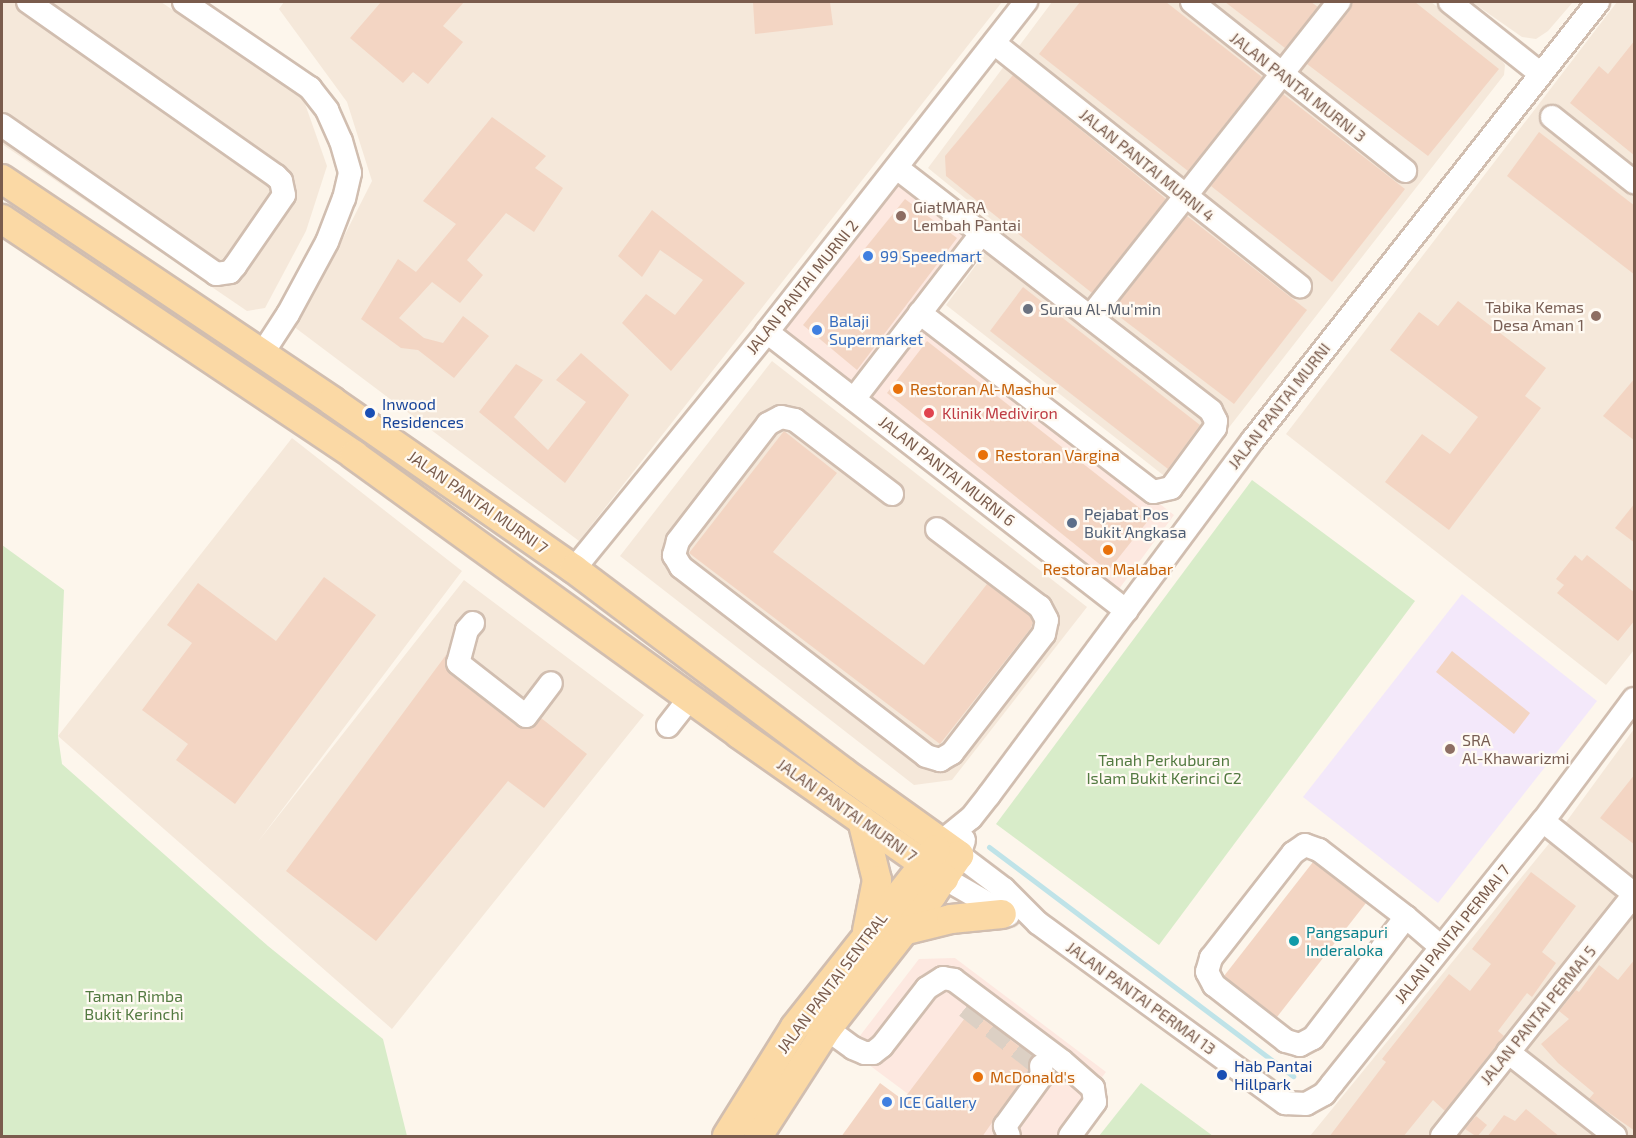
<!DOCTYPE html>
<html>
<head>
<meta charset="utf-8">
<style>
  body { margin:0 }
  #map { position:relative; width:1636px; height:1138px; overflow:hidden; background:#fdf6ec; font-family:"Exo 2",sans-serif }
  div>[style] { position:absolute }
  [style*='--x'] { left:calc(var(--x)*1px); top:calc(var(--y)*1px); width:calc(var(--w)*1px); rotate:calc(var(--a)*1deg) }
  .residential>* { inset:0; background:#f5e8da }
  .commercial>* { inset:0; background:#fde8e0 }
  .education>* { inset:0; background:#f3e8fa }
  .green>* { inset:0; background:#d8ecc9 }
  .stream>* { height:5px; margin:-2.5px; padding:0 2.5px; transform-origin:2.5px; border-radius:2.5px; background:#bfe3e8 }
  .building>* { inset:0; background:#f3d5c3 }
  .minor-tunnel>* { height:22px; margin-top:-11px; transform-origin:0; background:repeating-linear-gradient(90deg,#dcd0c4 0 22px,transparent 0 33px) }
  .roads { filter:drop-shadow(2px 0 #d1beb0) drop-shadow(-2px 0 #d1beb0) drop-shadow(0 2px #d1beb0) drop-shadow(0 -2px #d1beb0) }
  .minor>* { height:22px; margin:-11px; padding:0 11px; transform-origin:11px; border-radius:11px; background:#fff }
  .major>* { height:28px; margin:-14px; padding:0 14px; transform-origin:14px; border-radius:14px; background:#fbd9a5 }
  .dots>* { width:16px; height:16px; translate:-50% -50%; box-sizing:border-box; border:3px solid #fffaf3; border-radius:50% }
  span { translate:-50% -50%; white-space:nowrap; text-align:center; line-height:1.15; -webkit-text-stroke:4.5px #fffaf3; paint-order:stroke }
  .street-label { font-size:16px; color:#7a5c4d }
  .education-label { font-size:16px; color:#785e54 }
  .left { translate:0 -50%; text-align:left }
  .right { translate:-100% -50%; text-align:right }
  .shop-label { font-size:16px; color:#366cbe }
  .worship-label { font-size:16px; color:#5b616d }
  .food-label { font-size:16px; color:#c56008 }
  .transit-label { font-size:16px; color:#164399 }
  .health-label { font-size:16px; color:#be3a42 }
  .service-label { font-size:16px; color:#4e5e75 }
  .park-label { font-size:16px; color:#537a41 }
  .culture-label { font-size:16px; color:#0d838f }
  .frame { position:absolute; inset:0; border:3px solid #7a5c4d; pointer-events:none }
</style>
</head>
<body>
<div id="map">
  <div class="residential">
    <div style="clip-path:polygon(2px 2px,161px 2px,303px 98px,327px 166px,306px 231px,265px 308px,247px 311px,2px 144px)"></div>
    <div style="clip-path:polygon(284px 2px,1002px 2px,579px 541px,293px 326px,327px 270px,372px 181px,347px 102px,279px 9px)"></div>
    <div style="clip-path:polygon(1052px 2px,1431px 2px,1496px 52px,1505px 65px,1504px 75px,1181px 489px,946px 305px,1003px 229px,928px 168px)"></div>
    <div style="clip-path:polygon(1472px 2px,1573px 2px,1548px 31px,1536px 39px,1522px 37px)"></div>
    <div style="clip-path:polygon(1617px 2px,1634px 2px,1634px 650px,1606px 685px,1286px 434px)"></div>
    <div style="clip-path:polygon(772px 361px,1087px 607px,952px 780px,914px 785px,620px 556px)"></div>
    <div style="clip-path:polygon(292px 438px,462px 571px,257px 843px,464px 580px,644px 715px,392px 1029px,58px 736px)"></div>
    <div style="clip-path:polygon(1634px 729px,1634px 1136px,1310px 1136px,1561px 829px)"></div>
  </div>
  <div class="commercial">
    <div style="clip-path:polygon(900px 177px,975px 235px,914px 313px,1174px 515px,1116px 593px,778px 330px)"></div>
    <div style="clip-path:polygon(955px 958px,1106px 1072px,1057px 1136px,939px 1136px,947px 1123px,849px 1050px,919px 959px)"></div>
  </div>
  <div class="education">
    <div style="clip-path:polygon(1462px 594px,1597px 701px,1438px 903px,1303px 797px)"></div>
  </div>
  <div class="green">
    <div style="clip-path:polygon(1252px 480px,1415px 601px,1159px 945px,996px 824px)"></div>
    <div style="clip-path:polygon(2px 545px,64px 590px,58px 736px,62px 764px,268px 946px,383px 1039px,407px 1136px,2px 1136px)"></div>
    <div style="clip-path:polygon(1141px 1083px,1213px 1136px,1099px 1136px)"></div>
  </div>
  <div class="stream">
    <div style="--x:989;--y:847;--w:381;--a:37"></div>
  </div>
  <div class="building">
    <div style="clip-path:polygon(381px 2px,464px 2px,443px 26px,463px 42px,428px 84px,413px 72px,403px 83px,350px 38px)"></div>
    <div style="clip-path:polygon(753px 2px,830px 2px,833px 25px,755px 34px)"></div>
    <div style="clip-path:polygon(1080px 2px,1166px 2px,1262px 77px,1188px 171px,1039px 54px)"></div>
    <div style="clip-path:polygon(1225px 2px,1311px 2px,1318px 7px,1285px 48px)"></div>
    <div style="clip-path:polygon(1352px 2px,1415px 2px,1499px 69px,1428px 156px,1307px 64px,1350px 10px)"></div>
    <div style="clip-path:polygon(1635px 40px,1635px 156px,1570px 103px,1599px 66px,1608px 74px)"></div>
    <div style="clip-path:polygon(1013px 75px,1166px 199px,1092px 293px,946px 176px,945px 156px)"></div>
    <div style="clip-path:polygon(1283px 94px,1405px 189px,1332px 282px,1211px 186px)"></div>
    <div style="clip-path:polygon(492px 117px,546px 156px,535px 168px,563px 188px,534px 232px,506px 213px,467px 260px,483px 275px,460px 303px,432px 282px,399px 318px,424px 338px,443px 343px,463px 316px,489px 336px,454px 378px,418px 350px,401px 348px,361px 319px,398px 259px,416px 272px,456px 224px,423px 201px)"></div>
    <div style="clip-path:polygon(1539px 132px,1635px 206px,1635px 275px,1507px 176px)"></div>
    <div style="clip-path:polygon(905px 199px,957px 238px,857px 370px,803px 325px)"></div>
    <div style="clip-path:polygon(652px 210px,745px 283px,671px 371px,622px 323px,646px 294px,675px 315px,703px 280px,660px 250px,642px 277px,618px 256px)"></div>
    <div style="clip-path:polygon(1187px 216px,1307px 310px,1234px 404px,1112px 311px)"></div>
    <div style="clip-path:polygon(1023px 287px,1200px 425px,1168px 469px,990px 331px)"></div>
    <div style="clip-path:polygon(1458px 301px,1546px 368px,1525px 396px,1541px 408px,1449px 530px,1385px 482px,1422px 434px,1450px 454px,1478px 417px,1390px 350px,1419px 312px,1438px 326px)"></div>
    <div style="clip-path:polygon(927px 341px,1151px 517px,1108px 571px,887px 393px)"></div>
    <div style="clip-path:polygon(581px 353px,629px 395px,565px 483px,479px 412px,516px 364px,543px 380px,514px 417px,548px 450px,586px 402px,556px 380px)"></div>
    <div style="clip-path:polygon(1635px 378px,1635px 441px,1603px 416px)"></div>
    <div style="clip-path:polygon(784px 431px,837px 473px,773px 552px,924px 665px,987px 584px,1030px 616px,1033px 622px,1031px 628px,940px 744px,689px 553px)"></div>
    <div style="clip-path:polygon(1635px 503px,1635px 543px,1615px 528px)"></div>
    <div style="clip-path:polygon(1575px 555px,1582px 561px,1587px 555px,1635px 593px,1635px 620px,1618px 641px,1557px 593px,1564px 585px,1556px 579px)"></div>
    <div style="clip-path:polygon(324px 577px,376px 615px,235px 804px,176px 760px,188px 744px,142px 710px,192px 643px,167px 625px,198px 583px,276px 641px)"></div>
    <div style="clip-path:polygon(1452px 651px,1530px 713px,1514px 734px,1436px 672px)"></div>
    <div style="clip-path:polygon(446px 655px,445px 667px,450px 674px,518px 727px,531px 729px,541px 718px,587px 754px,544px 808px,508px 781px,376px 941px,286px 871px)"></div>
    <div style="clip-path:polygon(1635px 774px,1635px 845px,1600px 818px)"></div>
    <div style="clip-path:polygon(1313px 862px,1366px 903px,1277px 1017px,1224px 976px)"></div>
    <div style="clip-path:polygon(1531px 872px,1576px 906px,1542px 952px,1556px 963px,1532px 997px,1527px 993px,1498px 1031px,1504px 1036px,1445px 1111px,1433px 1100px,1403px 1137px,1329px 1137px,1386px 1062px,1382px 1059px,1449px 974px,1470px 991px,1491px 964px,1472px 949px)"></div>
    <div style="clip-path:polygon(1635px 959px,1635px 1131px,1589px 1099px,1594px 1093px,1558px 1063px,1541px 1044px,1569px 1019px,1559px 1011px,1576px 990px,1579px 992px,1599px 965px,1618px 980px)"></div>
    <div style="clip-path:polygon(971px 1010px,1032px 1056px,1028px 1061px,1028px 1071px,982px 1137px,841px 1137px,880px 1083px,903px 1100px)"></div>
    <div style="clip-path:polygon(1526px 1109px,1560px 1137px,1487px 1137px,1504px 1115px,1515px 1121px)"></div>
    <div style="clip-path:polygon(1476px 1116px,1487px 1125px,1477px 1137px,1465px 1129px)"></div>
  </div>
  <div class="minor-tunnel">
    <div style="--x:966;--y:1007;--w:95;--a:38.2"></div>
  </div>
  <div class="roads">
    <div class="minor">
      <div style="--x:184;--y:2;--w:153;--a:34.3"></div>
      <div style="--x:310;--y:88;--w:28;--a:52"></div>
      <div style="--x:327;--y:110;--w:34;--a:66"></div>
      <div style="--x:341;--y:141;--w:33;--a:74"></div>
      <div style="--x:350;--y:173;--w:26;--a:103"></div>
      <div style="--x:344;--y:198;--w:47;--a:111.1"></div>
      <div style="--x:327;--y:242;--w:82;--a:118.4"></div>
      <div style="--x:288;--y:314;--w:48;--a:123"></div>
      <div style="--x:1192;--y:2;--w:272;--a:38.4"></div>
      <div style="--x:1450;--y:2;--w:116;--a:38.4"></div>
      <div style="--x:994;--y:43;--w:391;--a:38.5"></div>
      <div style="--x:1552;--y:117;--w:105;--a:38.4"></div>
      <div style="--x:2;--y:125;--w:261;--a:34.8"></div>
      <div style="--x:216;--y:274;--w:14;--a:-8"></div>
      <div style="--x:230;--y:272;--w:8;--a:-50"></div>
      <div style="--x:235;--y:266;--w:86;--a:-55.4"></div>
      <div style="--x:284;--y:195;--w:14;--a:-102"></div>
      <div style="--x:281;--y:181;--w:7;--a:-135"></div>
      <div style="--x:276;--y:176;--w:303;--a:-144.9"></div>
      <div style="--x:897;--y:168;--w:397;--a:37.7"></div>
      <div style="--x:1211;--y:411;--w:11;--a:63"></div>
      <div style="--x:1216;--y:421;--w:7;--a:98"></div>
      <div style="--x:1215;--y:428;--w:74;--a:126.3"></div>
      <div style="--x:1171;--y:488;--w:18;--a:167"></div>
      <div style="--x:1153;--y:492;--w:294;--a:-142.5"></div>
      <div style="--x:1090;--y:317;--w:402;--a:-51.7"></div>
      <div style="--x:767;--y:332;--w:455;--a:37.8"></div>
      <div style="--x:854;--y:399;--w:210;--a:-52.4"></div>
      <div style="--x:892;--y:494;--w:122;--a:-142.7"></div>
      <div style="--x:795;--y:420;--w:14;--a:-168"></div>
      <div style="--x:781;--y:417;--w:15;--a:152"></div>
      <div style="--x:768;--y:424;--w:148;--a:127.6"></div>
      <div style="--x:678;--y:541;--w:15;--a:106"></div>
      <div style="--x:674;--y:555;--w:14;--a:60"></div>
      <div style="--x:681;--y:567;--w:309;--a:37.6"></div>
      <div style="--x:926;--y:756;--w:15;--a:16"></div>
      <div style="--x:940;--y:760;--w:14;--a:-30"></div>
      <div style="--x:952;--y:753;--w:150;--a:-52.3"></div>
      <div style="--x:1044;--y:634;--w:14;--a:-78"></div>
      <div style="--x:1047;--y:620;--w:15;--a:-118"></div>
      <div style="--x:1040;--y:607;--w:129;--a:-142.9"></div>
      <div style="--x:574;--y:569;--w:306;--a:-50.8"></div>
      <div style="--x:767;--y:332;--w:420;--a:-51.9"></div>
      <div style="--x:473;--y:623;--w:9;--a:131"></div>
      <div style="--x:467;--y:630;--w:34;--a:105"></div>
      <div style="--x:458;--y:663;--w:86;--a:37.9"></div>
      <div style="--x:526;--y:716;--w:41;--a:-52.9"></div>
      <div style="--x:668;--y:726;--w:36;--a:-52"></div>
      <div style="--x:1543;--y:821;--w:117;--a:38.7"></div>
      <div style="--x:964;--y:840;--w:16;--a:108"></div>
      <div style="--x:959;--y:855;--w:56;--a:37.1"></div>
      <div style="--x:1004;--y:889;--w:48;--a:45"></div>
      <div style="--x:1038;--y:923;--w:306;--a:36.1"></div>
      <div style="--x:1285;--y:1103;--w:21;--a:3"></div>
      <div style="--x:1306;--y:1104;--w:21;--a:-29"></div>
      <div style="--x:1324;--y:1094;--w:13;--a:-51"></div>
      <div style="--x:1332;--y:1084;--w:337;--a:-51.3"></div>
      <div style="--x:1543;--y:821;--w:152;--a:-53.3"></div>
      <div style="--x:941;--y:842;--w:38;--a:-39"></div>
      <div style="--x:971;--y:818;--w:29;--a:-52"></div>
      <div style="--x:989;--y:795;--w:441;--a:-53.4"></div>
      <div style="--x:1252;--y:441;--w:559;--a:-51.76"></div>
      <div style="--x:944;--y:878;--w:74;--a:30"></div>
      <div style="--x:1406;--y:917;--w:153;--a:127.5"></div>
      <div style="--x:1313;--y:1038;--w:15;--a:152"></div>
      <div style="--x:1300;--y:1045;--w:15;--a:-164"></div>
      <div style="--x:1286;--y:1041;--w:91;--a:-142.1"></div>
      <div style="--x:1214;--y:985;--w:15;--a:-118"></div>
      <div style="--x:1207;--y:972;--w:15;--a:-74"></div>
      <div style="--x:1211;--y:958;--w:133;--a:-52"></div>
      <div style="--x:1293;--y:853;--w:14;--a:-34"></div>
      <div style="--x:1305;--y:845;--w:15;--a:20"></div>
      <div style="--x:1319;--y:850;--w:110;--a:37.6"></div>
      <div style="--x:1406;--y:917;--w:46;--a:40.6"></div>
      <div style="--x:827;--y:1029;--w:32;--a:36"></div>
      <div style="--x:853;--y:1048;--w:13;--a:23"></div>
      <div style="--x:865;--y:1053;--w:8;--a:0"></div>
      <div style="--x:873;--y:1053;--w:11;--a:-38"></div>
      <div style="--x:882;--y:1046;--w:73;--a:-52.2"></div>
      <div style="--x:927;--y:988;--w:19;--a:-32"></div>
      <div style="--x:943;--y:978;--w:11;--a:10"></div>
      <div style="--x:954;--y:980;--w:135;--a:36.9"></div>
      <div style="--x:1062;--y:1061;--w:41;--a:41.1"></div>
      <div style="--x:1093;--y:1088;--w:14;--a:82"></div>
      <div style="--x:1095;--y:1102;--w:42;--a:126.3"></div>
      <div style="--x:1508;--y:1052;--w:136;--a:38.1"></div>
      <div style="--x:1009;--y:1136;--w:11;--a:-112"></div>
      <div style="--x:1005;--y:1126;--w:63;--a:-54"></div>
      <div style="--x:1042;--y:1075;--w:9;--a:-96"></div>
      <div style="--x:1442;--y:1136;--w:308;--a:-51.5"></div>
    </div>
    <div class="major">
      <div style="--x:2;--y:179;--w:398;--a:33.9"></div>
      <div style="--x:332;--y:401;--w:295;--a:34.8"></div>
      <div style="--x:574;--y:569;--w:337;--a:37"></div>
      <div style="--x:843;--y:772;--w:143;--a:35.6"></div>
      <div style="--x:959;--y:855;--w:48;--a:124"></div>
      <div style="--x:932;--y:895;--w:170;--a:128.1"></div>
      <div style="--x:827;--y:1029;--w:127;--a:122.8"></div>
      <div style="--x:2;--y:219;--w:424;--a:33.8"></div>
      <div style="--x:354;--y:455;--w:475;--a:35.9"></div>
      <div style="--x:739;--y:734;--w:251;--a:35.1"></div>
      <div style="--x:862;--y:820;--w:62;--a:76"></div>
      <div style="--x:877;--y:880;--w:52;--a:101.1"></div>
      <div style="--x:903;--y:931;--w:49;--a:-14"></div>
      <div style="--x:951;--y:919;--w:51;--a:-5.6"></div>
      <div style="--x:727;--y:1136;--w:128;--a:-58"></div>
      <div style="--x:795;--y:1027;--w:227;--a:-51.6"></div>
    </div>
  </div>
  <div class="dots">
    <div style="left:901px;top:216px;background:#8d6e63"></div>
    <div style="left:868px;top:256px;background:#3f7fe0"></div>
    <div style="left:1028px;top:309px;background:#6b7280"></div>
    <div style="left:1596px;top:316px;background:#8d6e63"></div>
    <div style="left:817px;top:330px;background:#3f7fe0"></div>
    <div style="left:898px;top:389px;background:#e8710a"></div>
    <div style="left:370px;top:413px;background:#1a4fb4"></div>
    <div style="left:929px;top:413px;background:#e0444e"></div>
    <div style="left:983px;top:455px;background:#e8710a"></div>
    <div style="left:1072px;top:523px;background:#5c6f8a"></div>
    <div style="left:1108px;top:550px;background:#e8710a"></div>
    <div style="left:1450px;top:749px;background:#8d6e63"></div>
    <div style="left:1294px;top:941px;background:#0f9aa8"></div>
    <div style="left:1222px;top:1075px;background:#1a4fb4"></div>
    <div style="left:978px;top:1077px;background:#e8710a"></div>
    <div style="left:887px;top:1102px;background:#3f7fe0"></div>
  </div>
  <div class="street-label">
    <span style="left:1298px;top:87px;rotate:38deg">JALAN PANTAI MURNI 3</span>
    <span style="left:1147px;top:165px;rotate:39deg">JALAN PANTAI MURNI 4</span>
    <span style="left:802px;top:287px;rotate:-51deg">JALAN PANTAI MURNI 2</span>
    <span style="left:1279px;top:406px;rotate:-52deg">JALAN PANTAI MURNI</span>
    <span style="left:947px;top:471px;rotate:38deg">JALAN PANTAI MURNI 6</span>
    <span style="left:478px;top:502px;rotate:35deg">JALAN PANTAI MURNI 7</span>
    <span style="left:847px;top:810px;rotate:35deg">JALAN PANTAI MURNI 7</span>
    <span style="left:1452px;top:934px;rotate:-51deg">JALAN PANTAI PERMAI 7</span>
    <span style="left:832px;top:983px;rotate:-53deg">JALAN PANTAI SENTRAL</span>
    <span style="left:1141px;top:998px;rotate:36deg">JALAN PANTAI PERMAI 13</span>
    <span style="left:1538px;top:1015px;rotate:-51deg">JALAN PANTAI PERMAI 5</span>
  </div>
  <div class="education-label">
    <span class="left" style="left:913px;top:216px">GiatMARA<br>Lembah Pantai</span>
    <span class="right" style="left:1584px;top:316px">Tabika Kemas<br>Desa Aman 1</span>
    <span class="left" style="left:1462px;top:749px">SRA<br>Al-Khawarizmi</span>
  </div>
  <div class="shop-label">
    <span class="left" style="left:880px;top:256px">99 Speedmart</span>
    <span class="left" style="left:829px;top:330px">Balaji<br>Supermarket</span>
    <span class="left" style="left:899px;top:1102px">ICE Gallery</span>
  </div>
  <div class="worship-label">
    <span class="left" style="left:1040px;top:309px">Surau Al-Mu'min</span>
  </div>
  <div class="food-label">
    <span class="left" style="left:910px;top:389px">Restoran Al-Mashur</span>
    <span class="left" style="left:995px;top:455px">Restoran Vargina</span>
    <span style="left:1108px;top:569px">Restoran Malabar</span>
    <span class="left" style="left:990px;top:1077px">McDonald's</span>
  </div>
  <div class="transit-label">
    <span class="left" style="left:382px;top:413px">Inwood<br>Residences</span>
    <span class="left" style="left:1234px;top:1075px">Hab Pantai<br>Hillpark</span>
  </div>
  <div class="health-label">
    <span class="left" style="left:942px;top:413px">Klinik Mediviron</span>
  </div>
  <div class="service-label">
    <span class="left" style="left:1084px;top:523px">Pejabat Pos<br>Bukit Angkasa</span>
  </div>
  <div class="park-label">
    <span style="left:1164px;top:769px">Tanah Perkuburan<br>Islam Bukit Kerinci C2</span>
    <span style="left:134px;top:1005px">Taman Rimba<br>Bukit Kerinchi</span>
  </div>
  <div class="culture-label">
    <span class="left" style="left:1306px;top:941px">Pangsapuri<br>Inderaloka</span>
  </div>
  <div class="frame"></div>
</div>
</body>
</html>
